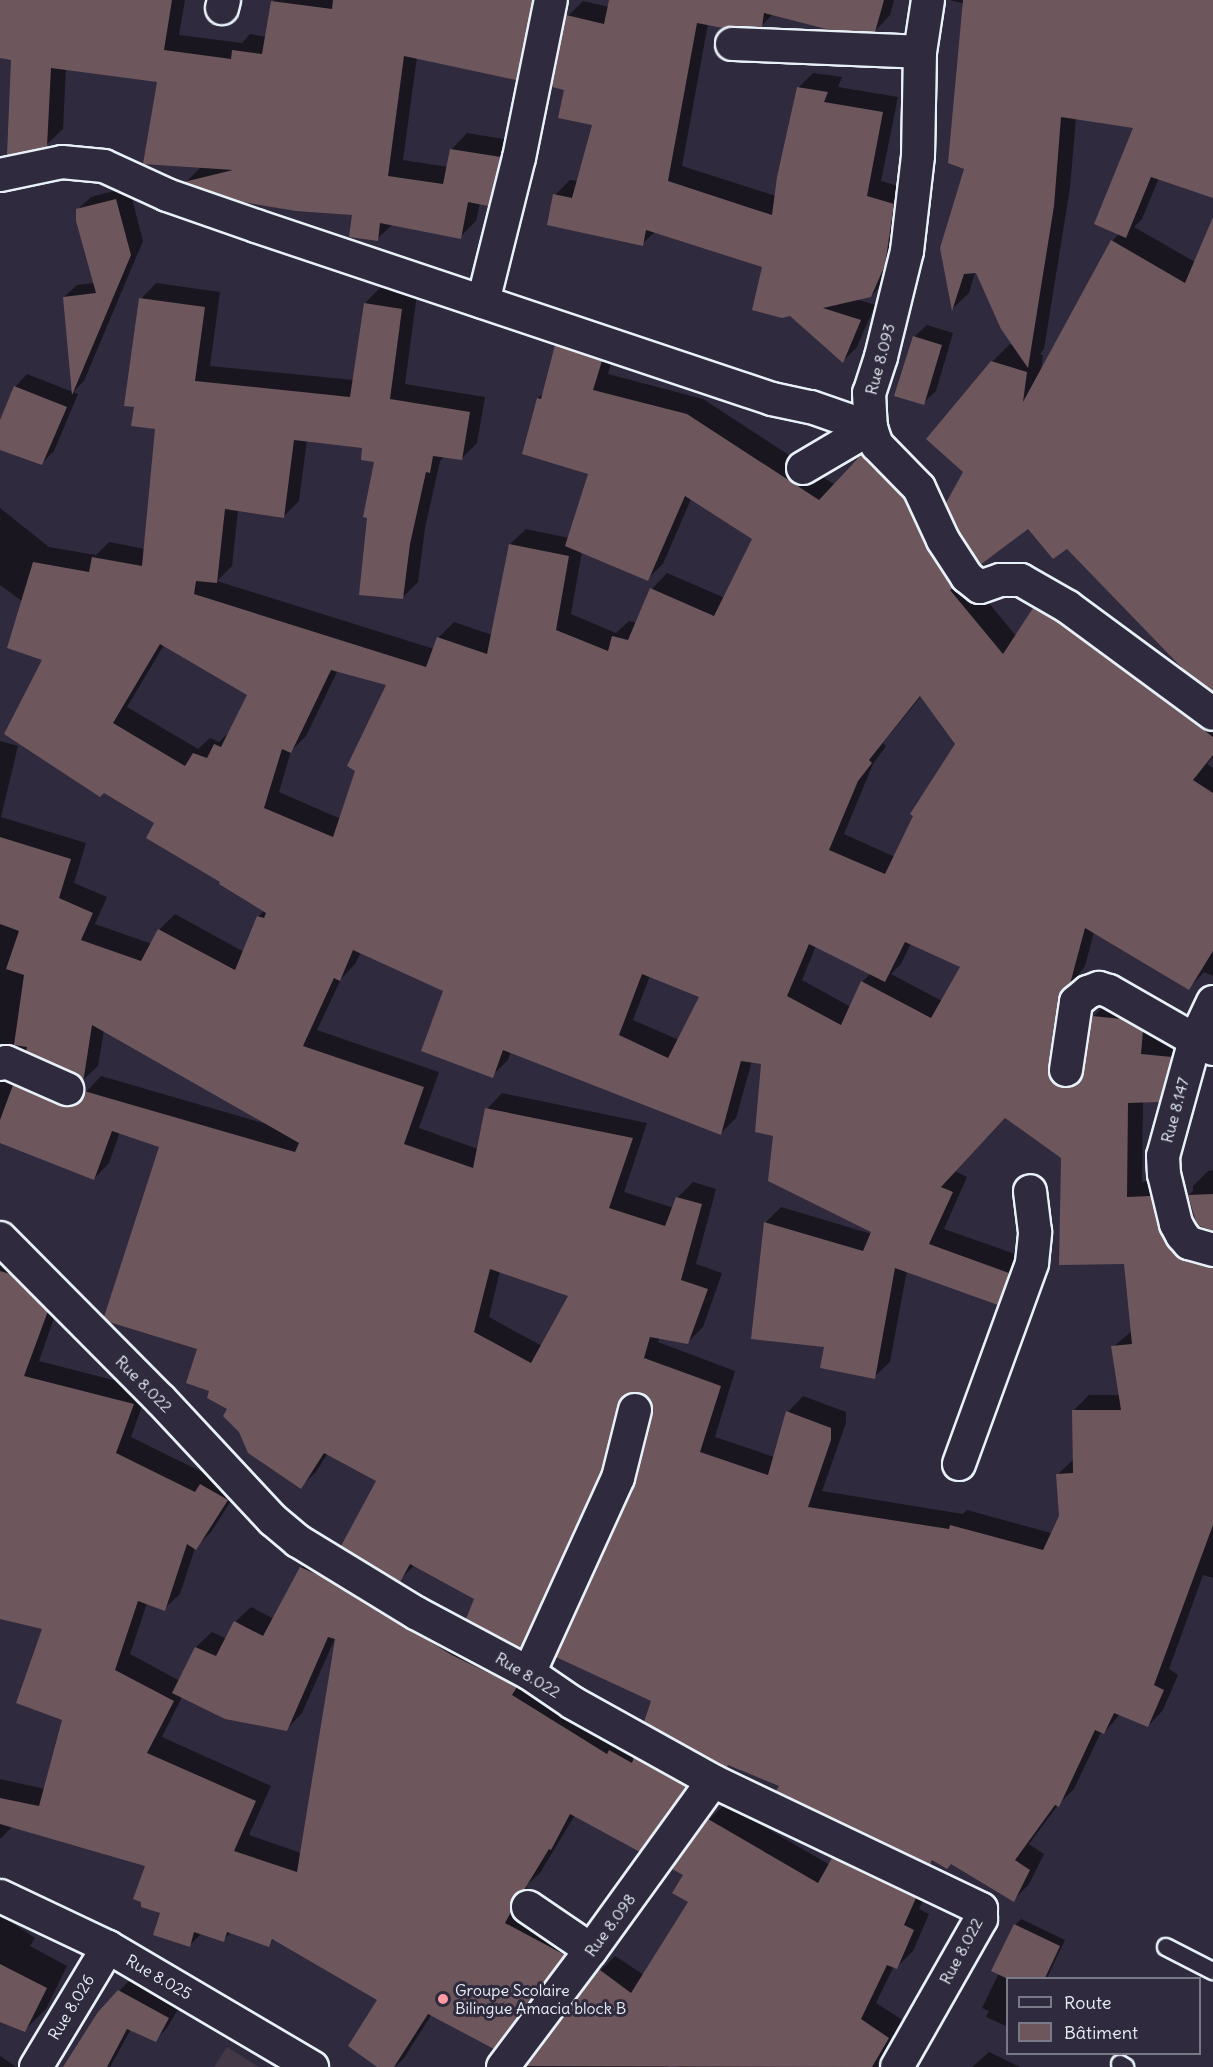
<!DOCTYPE html>
<meta charset="utf-8">
<style>
body{margin:0}
#map{position:relative;width:1213px;height:2067px;overflow:hidden;background:#2f2a3d;font-family:Delius,sans-serif}
div>[style]{position:absolute}
[style*='--x']{left:calc(var(--x)*1px);top:calc(var(--y)*1px);width:calc(var(--w)*1px);rotate:calc(var(--a)*1deg)}
.built>*{inset:0;background:#423846}
.shadow>*{inset:0;background:#0007}
.building>*{inset:0;background:#6d575c}
.roads{filter:drop-shadow(2px 0 #e8f1f8) drop-shadow(-2px 0 #e8f1f8) drop-shadow(0 2px #e8f1f8) drop-shadow(0 -2px #e8f1f8)}
.lane>*{height:16px;margin:-8px;padding:0 8px;transform-origin:8px;border-radius:8px;background:#2f2a3d}
.street>*{height:32px;margin:-16px;padding:0 16px;transform-origin:16px;border-radius:16px;background:#2f2a3d}
.dots>*{width:16px;height:16px;translate:-50% -50%;box-sizing:border-box;border:3px solid #2f2a3d;border-radius:50%}
span{translate:-50% -50%;white-space:nowrap;text-align:center;line-height:1.15;-webkit-text-stroke:6px #2f2a3d;paint-order:stroke}
.street-label{font-size:16px;color:#e8f1f8}
.poi-label{font-size:16px;color:#e8f1f8}
.left{translate:0 -50%;text-align:left}
.legend{position:absolute;left:1006px;top:1977px;width:195px;height:78px;box-sizing:border-box;background:#2f2a3d;border:2px solid #797a88;margin:0;padding:8px 10px;list-style:none;font-size:18px;color:#e8f1f8}
.legend li{display:flex;align-items:center;gap:12px;height:30px}
.legend b{width:30px;border:2px solid #797a88}
</style>
<div id="map">
<div class="built">
<i style="clip-path:polygon(227px 2047px,259px 2067px,214px 2067px)"></i>
</div>
<div class="shadow">
<i style="clip-path:polygon(0 0,185px 0,179px 35px,242px 43px,250px 34px,267px 37px,274px 0,545px 0,532px 62px,516px 78px,417px 57px,403px 160px,448px 167px,451px 150px,467px 133px,516px 141px,504px 188px,488px 204px,480px 203px,476px 221px,460px 237px,393px 224px,377px 239px,353px 214px,242px 201px,187px 181px,202px 166px,159px 81px,66px 68px,63px 129px,46px 145px,13px 59px,0 56px)"></i>
<i style="clip-path:polygon(610px 0,894px 0,890px 15px,875px 31px,773px 14px,761px 26px,708px 24px,682px 166px,776px 196px,798px 88px,813px 73px,842px 77px,838px 87px,898px 97px,881px 181px,909px 189px,886px 280px,871px 296px,856px 299px,875px 305px,857px 347px,843px 361px,764px 266px,655px 232px,642px 244px,555px 195px,570px 180px,578px 181px,594px 124px,566px 89px,568px 16px,583px 1px,609px 7px)"></i>
<i style="clip-path:polygon(evenodd,950px 0,1213px 0,1213px 197px,1159px 178px,1142px 219px,1134px 227px,1195px 262px,1213px 218px,1213px 675px,1068px 547px,1028px 527px,965px 472px,992px 362px,1010px 344px,1015px 346px,976px 269px,969px 293px,953px 308px,941px 248px,966px 168px,965px 4px,950px 0,1076px 118px,1135px 127px,1120px 233px,1112px 241px,1041px 370px,1043px 355px,1040px 354px,1044px 349px,1070px 188px,1076px 118px)"></i>
<i style="clip-path:polygon(129px 187px,143px 241px,84px 381px,73px 392px,64px 297px,77px 285px,94px 283px,78px 209px,91px 197px)"></i>
<i style="clip-path:polygon(evenodd,156px 283px,220px 292px,210px 366px,354px 380px,365px 303px,380px 288px,417px 294px,405px 384px,485px 397px,477px 443px,461px 459px,445px 456px,440px 461px,425px 528px,418px 582px,403px 597px,376px 461px,364px 447px,307px 440px,299px 501px,283px 517px,238px 510px,232px 566px,217px 581px,434px 649px,438px 638px,454px 622px,492px 635px,510px 544px,526px 529px,569px 538px,590px 473px,538px 398px,545px 392px,557px 346px,572px 331px,616px 345px,608px 374px,703px 399px,835px 485px,878px 440px,965px 574px,1016px 636px,1034px 609px,1050px 593px,1213px 709px,1213px 757px,1207px 764px,1213px 768px,1213px 976px,1204px 972px,1189px 988px,1094px 932px,1085px 966px,1073px 982px,1064px 1060px,1079px 1073px,1083px 1072px,1094px 1016px,1109px 1001px,1158px 1015px,1155px 1039px,1186px 1042px,1174px 1084px,1159px 1100px,1143px 1101px,1142px 1182px,1166px 1181px,1175px 1217px,1213px 1248px,1213px 1578px,1203px 1575px,1169px 1669px,1178px 1675px,1163px 1710px,1148px 1726px,1120px 1714px,1104px 1733px,1101px 1732px,1074px 1789px,1058px 1805px,1029px 1844px,1044px 1854px,1029px 1884px,1014px 1900px,951px 1863px,933px 1859px,930px 1863px,781px 1785px,653px 1700px,636px 1486px,654px 1415px,654px 1404px,648px 1396px,639px 1391px,632px 1391px,616px 1455px,536px 1631px,520px 1646px,476px 1598px,415px 1565px,399px 1580px,379px 1481px,328px 1453px,316px 1472px,300px 1487px,211px 1390px,199px 1348px,161px 1146px,120px 1132px,109px 1163px,94px 1179px,0 1141px,0 1056px,76px 1090px,86px 1092px,101px 1076px,266px 1124px,104px 1030px,98px 1066px,83px 1080px,75px 1071px,13px 1044px,0 1045px,0 741px,18px 746px,1px 817px,86px 843px,74px 883px,107px 897px,95px 924px,152px 944px,159px 930px,175px 914px,244px 952px,258px 917px,264px 911px,222px 881px,156px 823px,45px 659px,22px 601px,0 585px,0 508px,49px 547px,96px 555px,109px 542px,145px 549px,157px 428px,136px 406px,141px 299px,156px 283px,691px 499px,754px 539px,725px 598px,667px 573px,652px 589px,637px 623px,629px 621px,616px 633px,571px 614px,582px 551px,647px 579px,663px 564px,691px 499px,156px 283px,164px 645px,249px 694px,232px 729px,219px 742px,210px 738px,198px 749px,127px 707px,164px 645px,156px 283px,338px 670px,388px 684px,341px 819px,279px 792px,291px 751px,306px 736px,338px 670px,156px 283px,922px 695px,957px 744px,895px 857px,844px 834px,873px 764px,886px 746px,883px 743px,922px 695px,156px 283px,911px 943px,962px 967px,942px 1001px,891px 974px,901px 964px,911px 943px,156px 283px,816px 946px,871px 973px,862px 982px,851px 1007px,802px 980px,816px 946px,156px 283px,361px 952px,445px 990px,492px 1076px,508px 1060px,511px 1051px,721px 1133px,736px 1118px,752px 1061px,762px 1063px,775px 1134px,875px 1235px,781px 1207px,765px 1223px,826px 1346px,874px 1377px,890px 1362px,907px 1270px,997px 1303px,1013px 1287px,1024px 1257px,944px 1229px,967px 1177px,955px 1171px,1006px 1117px,1063px 1157px,1126px 1263px,1132px 1331px,1113px 1347px,1120px 1395px,1089px 1395px,1074px 1410px,1074px 1459px,1057px 1475px,1061px 1516px,1051px 1533px,967px 1510px,963px 1514px,822px 1491px,846px 1423px,846px 1412px,803px 1396px,788px 1412px,774px 1457px,715px 1437px,735px 1371px,658px 1342px,660px 1337px,688px 1342px,703px 1327px,722px 1273px,696px 1264px,716px 1189px,693px 1182px,677px 1198px,674px 1208px,624px 1192px,647px 1123px,502px 1093px,487px 1109px,478px 1149px,419px 1128px,439px 1072px,317px 1030px,341px 979px,355px 964px,361px 952px,156px 283px,650px 976px,701px 996px,679px 1040px,633px 1020px,650px 976px,156px 283px,500px 1271px,570px 1295px,542px 1346px,489px 1317px,500px 1271px)"></i>
<i style="clip-path:polygon(927px 325px,953px 333px,936px 391px,923px 403px,914px 337px)"></i>
<i style="clip-path:polygon(27px 374px,78px 394px,54px 451px,41px 464px,0 448px,0 424px,15px 387px)"></i>
<i style="clip-path:polygon(1213px 1170px,1213px 1230px,1189px 1195px,1193px 1191px,1193px 1186px,1208px 1171px)"></i>
<i style="clip-path:polygon(evenodd,0 1251px,62px 1295px,39px 1361px,148px 1389px,131px 1437px,210px 1476px,217px 1469px,242px 1484px,211px 1532px,195px 1548px,180px 1594px,164px 1609px,147px 1603px,130px 1654px,180px 1681px,196px 1647px,212px 1632px,227px 1639px,235px 1622px,251px 1607px,274px 1619px,301px 1568px,317px 1552px,701px 1771px,655px 1834px,639px 1850px,575px 1815px,540px 1873px,527px 1885px,526px 1895px,579px 1939px,509px 2031px,494px 2047px,432px 2014px,404px 2058px,395px 2067px,380px 2067px,379px 2000px,274px 1939px,268px 1945px,231px 1932px,224px 1940px,202px 1933px,189px 1946px,162px 1912px,147px 1865px,13px 1826px,0 1839px,0 1779px,45px 1789px,64px 1719px,44px 1628px,0 1617px,0 1251px,336px 1636px,301px 1853px,249px 1835px,271px 1786px,162px 1737px,182px 1697px,287px 1729px,302px 1713px,336px 1636px)"></i>
<i style="clip-path:polygon(725px 1804px,830px 1865px,850px 1843px,931px 1882px,919px 1909px,929px 1914px,913px 1951px,897px 1967px,894px 1966px,876px 2003px,904px 2021px,883px 2057px,893px 2063px,891px 2067px,678px 2067px,671px 2062px,668px 2067px,526px 2067px,599px 1972px,615px 1956px,644px 1975px,690px 1901px,685px 1874px,709px 1820px)"></i>
<i style="clip-path:polygon(0 1915px,35px 1938px,30px 1946px,67px 1966px,46px 2009px,24px 2031px,0 2020px)"></i>
<i style="clip-path:polygon(1021px 1919px,1065px 1940px,1047px 1978px,1008px 1978px,1008px 2027px,986px 2017px,989px 2011px,982px 2008px,999px 1973px,1015px 1925px)"></i>
<i style="clip-path:polygon(131px 1979px,180px 2006px,167px 2028px,155px 2040px,131px 2029px,110px 2067px,86px 2067px,119px 1991px)"></i>
<i style="clip-path:polygon(989px 2052px,1020px 2067px,972px 2067px)"></i>
<i style="clip-path:polygon(0 2056px,15px 2066px,15px 2067px,0 2067px)"></i>
</div>
<div class="building">
<i style="clip-path:polygon(0 0,172px 0,164px 50px,231px 59px,232px 50px,262px 54px,271px 1px,332px 9px,333px 0,533px 0,516px 80px,404px 56px,388px 176px,443px 184px,450px 149px,501px 157px,488px 206px,468px 202px,461px 239px,380px 223px,378px 241px,349px 237px,352px 215px,296px 211px,242px 202px,184px 182px,233px 170px,143px 164px,157px 82px,51px 68px,47px 147px,7px 155px,11px 60px,0 58px)"></i>
<i style="clip-path:polygon(609px 0,884px 0,875px 32px,830px 30px,764px 13px,762px 27px,733px 26px,723px 28px,697px 23px,668px 181px,772px 215px,777px 177px,797px 87px,828px 92px,824px 102px,883px 112px,867px 196px,894px 204px,885px 265px,871px 297px,823px 308px,861px 320px,843px 363px,790px 316px,782px 318px,752px 310px,762px 267px,646px 230px,643px 246px,547px 225px,553px 194px,572px 198px,592px 125px,558px 118px,564px 90px,552px 87px,566px 15px,604px 24px)"></i>
<i style="clip-path:polygon(963px 0,1213px 0,1213px 198px,1151px 177px,1126px 238px,1094px 224px,1133px 128px,1061px 117px,1054px 206px,1028px 368px,1001px 329px,976px 273px,964px 274px,952px 311px,940px 248px,964px 169px,948px 163px)"></i>
<i style="clip-path:polygon(116px 199px,131px 255px,72px 395px,63px 297px,96px 293px,76px 221px,76px 209px)"></i>
<i style="clip-path:polygon(1213px 217px,1213px 692px,1185px 671px,1067px 549px,1053px 559px,1028px 529px,980px 565px,959px 531px,946px 503px,963px 472px,926px 439px,991px 361px,1027px 372px,1023px 402px,1111px 240px,1185px 283px)"></i>
<i style="clip-path:polygon(evenodd,139px 298px,205px 307px,195px 381px,350px 397px,364px 303px,402px 309px,390px 399px,470px 412px,462px 460px,433px 456px,430px 473px,426px 472px,410px 544px,403px 599px,359px 595px,367px 518px,363px 517px,374px 462px,361px 460px,362px 448px,294px 440px,284px 518px,225px 509px,217px 583px,196px 581px,194px 594px,426px 667px,437px 637px,487px 654px,509px 544px,569px 556px,556px 630px,608px 651px,612px 636px,628px 640px,650px 588px,714px 616px,752px 539px,685px 496px,648px 581px,565px 546px,588px 474px,522px 454px,537px 398px,541px 399px,555px 345px,602px 361px,593px 390px,687px 414px,819px 500px,862px 454px,904px 498px,927px 548px,953px 588px,950px 590px,1003px 654px,1033px 608px,1058px 622px,1213px 737px,1213px 755px,1193px 780px,1213px 793px,1213px 951px,1189px 990px,1085px 928px,1070px 984px,1058px 999px,1048px 1067px,1050px 1077px,1055px 1084px,1064px 1088px,1073px 1086px,1080px 1082px,1084px 1073px,1092px 1016px,1122px 1019px,1143px 1031px,1141px 1054px,1172px 1057px,1159px 1102px,1128px 1103px,1127px 1197px,1151px 1196px,1159px 1228px,1168px 1247px,1183px 1260px,1213px 1267px,1213px 1525px,1154px 1685px,1164px 1690px,1148px 1727px,1114px 1713px,1104px 1734px,1095px 1730px,1059px 1807px,1055px 1805px,1015px 1860px,1030px 1870px,1014px 1902px,951px 1864px,947px 1869px,932px 1860px,930px 1865px,776px 1791px,779px 1786px,728px 1765px,727px 1768px,721px 1765px,644px 1722px,651px 1701px,556px 1657px,634px 1485px,652px 1414px,652px 1405px,647px 1397px,639px 1392px,630px 1393px,622px 1398px,618px 1405px,601px 1472px,521px 1648px,466px 1619px,474px 1599px,410px 1564px,400px 1582px,341px 1546px,376px 1481px,324px 1453px,301px 1489px,248px 1453px,239px 1432px,223px 1416px,227px 1409px,207px 1398px,209px 1391px,186px 1383px,197px 1349px,109px 1322px,104px 1317px,159px 1147px,112px 1131px,94px 1180px,0 1143px,0 1120px,13px 1085px,60px 1106px,69px 1107px,77px 1104px,84px 1091px,295px 1152px,299px 1143px,92px 1025px,83px 1083px,74px 1073px,26px 1051px,27px 1047px,14px 1045px,24px 975px,6px 969px,19px 931px,0 924px,0 837px,71px 859px,59px 898px,93px 913px,81px 940px,141px 961px,158px 929px,235px 970px,257px 916px,264px 918px,266px 913px,219px 884px,220px 882px,146px 838px,154px 823px,104px 793px,100px 797px,4px 734px,42px 660px,7px 648px,33px 562px,89px 572px,92px 557px,142px 566px,155px 429px,131px 426px,134px 407px,124px 406px,139px 298px,160px 644px,247px 695px,221px 747px,214px 744px,207px 758px,193px 753px,185px 766px,113px 723px,160px 644px,139px 298px,331px 670px,386px 685px,347px 766px,355px 771px,333px 837px,264px 808px,282px 749px,291px 753px,331px 670px,139px 298px,920px 696px,955px 744px,910px 814px,913px 816px,885px 874px,829px 850px,858px 781px,872px 763px,869px 760px,920px 696px,139px 298px,905px 942px,960px 967px,931px 1018px,861px 981px,841px 1025px,787px 996px,809px 944px,885px 982px,905px 942px,139px 298px,353px 950px,443px 991px,421px 1051px,493px 1078px,503px 1050px,721px 1135px,741px 1061px,761px 1064px,755px 1132px,773px 1136px,768px 1181px,871px 1232px,863px 1251px,764px 1222px,751px 1339px,824px 1347px,820px 1368px,875px 1379px,895px 1268px,998px 1305px,1009px 1273px,929px 1244px,953px 1192px,941px 1187px,1005px 1118px,1061px 1158px,1059px 1265px,1124px 1264px,1132px 1344px,1111px 1346px,1121px 1410px,1072px 1410px,1073px 1473px,1056px 1474px,1059px 1516px,1043px 1550px,950px 1525px,949px 1529px,808px 1507px,831px 1440px,831px 1428px,786px 1411px,768px 1475px,700px 1452px,721px 1386px,644px 1358px,650px 1337px,688px 1344px,708px 1289px,681px 1280px,702px 1204px,676px 1197px,665px 1226px,609px 1208px,633px 1138px,485px 1108px,473px 1168px,404px 1144px,424px 1087px,303px 1046px,334px 978px,340px 981px,353px 950px,139px 298px,642px 974px,699px 997px,668px 1058px,619px 1035px,642px 974px,139px 298px,490px 1269px,568px 1296px,531px 1363px,474px 1332px,490px 1269px)"></i>
<i style="clip-path:polygon(913px 336px,942px 345px,924px 405px,894px 396px)"></i>
<i style="clip-path:polygon(14px 386px,67px 407px,42px 465px,0 450px,0 420px)"></i>
<i style="clip-path:polygon(1213px 1194px,1213px 1231px,1197px 1225px,1188px 1195px)"></i>
<i style="clip-path:polygon(0 1271px,10px 1274px,48px 1311px,24px 1376px,134px 1404px,116px 1453px,195px 1492px,200px 1484px,228px 1500px,196px 1550px,187px 1544px,165px 1611px,138px 1601px,115px 1670px,174px 1701px,147px 1753px,256px 1801px,234px 1851px,297px 1872px,335px 1639px,328px 1637px,287px 1731px,225px 1719px,172px 1693px,195px 1647px,216px 1656px,234px 1621px,263px 1636px,300px 1567px,323px 1577px,452px 1655px,517px 1687px,512px 1695px,607px 1754px,609px 1750px,632px 1763px,634px 1757px,687px 1787px,640px 1852px,570px 1814px,551px 1850px,549px 1849px,524px 1890px,513px 1897px,511px 1912px,505px 1923px,565px 1955px,494px 2049px,428px 2014px,394px 2067px,377px 2067px,348px 2046px,377px 2000px,272px 1939px,269px 1947px,227px 1932px,224px 1942px,194px 1932px,190px 1947px,153px 1935px,160px 1913px,141px 1907px,141px 1902px,133px 1899px,145px 1866px,0 1824px,0 1798px,39px 1806px,62px 1720px,16px 1703px,42px 1629px,0 1619px)"></i>
<i style="clip-path:polygon(708px 1819px,818px 1883px,832px 1858px,916px 1898px,904px 1925px,914px 1930px,897px 1969px,887px 1965px,861px 2019px,889px 2038px,872px 2067px,526px 2066px,597px 1971px,600px 1970px,631px 1993px,688px 1902px,672px 1893px,683px 1875px,672px 1869px)"></i>
<i style="clip-path:polygon(1014px 1924px,1060px 1946px,1045px 1978px,1008px 1979px,991px 1971px)"></i>
<i style="clip-path:polygon(0 1964px,47px 1988px,25px 2032px,0 2022px)"></i>
<i style="clip-path:polygon(118px 1990px,169px 2018px,156px 2042px,127px 2029px,107px 2067px,63px 2067px,98px 2012px)"></i>
</div>
<div class="roads">
<div class="lane">
<i style="--x:1166;--y:1947;--w:53;--a:27.1"></i>
<i style="--x:1120;--y:2064;--w:6;--a:31"></i>
</div>
<div class="street">
<i style="--x:928;--y:0;--w:53;--a:98.7"></i>
<i style="--x:920;--y:52;--w:104;--a:91.1"></i>
<i style="--x:918;--y:156;--w:96;--a:96.6"></i>
<i style="--x:907;--y:251;--w:109;--a:103.8"></i>
<i style="--x:881;--y:357;--w:38;--a:108"></i>
<i style="--x:869;--y:393;--w:35;--a:87"></i>
<i style="--x:871;--y:428;--w:18;--a:71"></i>
<i style="--x:877;--y:445;--w:60;--a:45.7"></i>
<i style="--x:919;--y:488;--w:57;--a:65.2"></i>
<i style="--x:943;--y:540;--w:44;--a:57"></i>
<i style="--x:967;--y:577;--w:16;--a:38"></i>
<i style="--x:980;--y:587;--w:21;--a:-19"></i>
<i style="--x:1000;--y:580;--w:21;--a:0"></i>
<i style="--x:1021;--y:580;--w:54;--a:29.9"></i>
<i style="--x:1068;--y:607;--w:180;--a:36.4"></i>
<i style="--x:222;--y:8;--w:8;--a:-76"></i>
<i style="--x:732;--y:44;--w:188;--a:2.4"></i>
<i style="--x:0;--y:175;--w:63;--a:-11.8"></i>
<i style="--x:62;--y:162;--w:42;--a:5.4"></i>
<i style="--x:104;--y:166;--w:69;--a:24.7"></i>
<i style="--x:167;--y:195;--w:94;--a:19.2"></i>
<i style="--x:256;--y:226;--w:544;--a:18.53"></i>
<i style="--x:772;--y:399;--w:40;--a:12"></i>
<i style="--x:811;--y:407;--w:64;--a:19.3"></i>
<i style="--x:483;--y:302;--w:148;--a:-76"></i>
<i style="--x:519;--y:158;--w:161;--a:-78.6"></i>
<i style="--x:803;--y:468;--w:79;--a:-30.5"></i>
<i style="--x:1213;--y:1049;--w:20;--a:-153"></i>
<i style="--x:1195;--y:1040;--w:120;--a:105.4"></i>
<i style="--x:1163;--y:1156;--w:18;--a:87"></i>
<i style="--x:1164;--y:1174;--w:51;--a:76.5"></i>
<i style="--x:1176;--y:1224;--w:13;--a:61"></i>
<i style="--x:1182;--y:1235;--w:11;--a:49"></i>
<i style="--x:1189;--y:1243;--w:25;--a:16"></i>
<i style="--x:0;--y:1064;--w:6;--a:-18"></i>
<i style="--x:6;--y:1062;--w:67;--a:23.9"></i>
<i style="--x:1066;--y:1070;--w:69;--a:-81.6"></i>
<i style="--x:1076;--y:1002;--w:16;--a:-40"></i>
<i style="--x:1088;--y:992;--w:12;--a:-20"></i>
<i style="--x:1099;--y:988;--w:10;--a:17"></i>
<i style="--x:1109;--y:991;--w:99;--a:29.7"></i>
<i style="--x:1195;--y:1040;--w:42;--a:-64.7"></i>
<i style="--x:0;--y:1238;--w:227;--a:45.2"></i>
<i style="--x:160;--y:1399;--w:166;--a:47"></i>
<i style="--x:273;--y:1520;--w:33;--a:40"></i>
<i style="--x:298;--y:1541;--w:138;--a:31.4"></i>
<i style="--x:416;--y:1613;--w:128;--a:28"></i>
<i style="--x:529;--y:1673;--w:53;--a:34.3"></i>
<i style="--x:573;--y:1703;--w:160;--a:29.1"></i>
<i style="--x:713;--y:1781;--w:297;--a:25.5"></i>
<i style="--x:981;--y:1909;--w:10;--a:90"></i>
<i style="--x:981;--y:1919;--w:170;--a:119.6"></i>
<i style="--x:959;--y:1464;--w:214;--a:-70"></i>
<i style="--x:1032;--y:1263;--w:31;--a:-84"></i>
<i style="--x:1035;--y:1232;--w:41;--a:-97"></i>
<i style="--x:529;--y:1673;--w:214;--a:-65.5"></i>
<i style="--x:618;--y:1478;--w:70;--a:-76"></i>
<i style="--x:0;--y:1896;--w:119;--a:25.3"></i>
<i style="--x:108;--y:1947;--w:237;--a:30.5"></i>
<i style="--x:528;--y:1907;--w:76;--a:34.3"></i>
<i style="--x:36;--y:2067;--w:140;--a:-59"></i>
<i style="--x:503;--y:2067;--w:146;--a:-53.1"></i>
<i style="--x:591;--y:1950;--w:208;--a:-54.2"></i>
</div>
</div>
<div class="dots">
<i style="left:443px;top:1999px;background:#ff9aa2"></i>
</div>
<div class="street-label">
<span style="left:880px;top:359px;rotate:-75deg">Rue 8.093</span>
<span style="left:1175px;top:1110px;rotate:-75deg">Rue 8.147</span>
<span style="left:144px;top:1384px;rotate:45deg">Rue 8.022</span>
<span style="left:528px;top:1675px;rotate:31deg">Rue 8.022</span>
<span style="left:610px;top:1925px;rotate:-54deg">Rue 8.098</span>
<span style="left:961px;top:1951px;rotate:-62deg">Rue 8.022</span>
<span style="left:159px;top:1977px;rotate:30deg">Rue 8.025</span>
<span style="left:71px;top:2007px;rotate:-59deg">Rue 8.026</span>
</div>
<div class="poi-label">
<span class="left" style="left:455px;top:1999px">Groupe Scolaire<br>Bilingue Amacia block B</span>
</div>
<ul class="legend">
<li><b style="height:8px;background:#2f2a3d"></b>Route</li>
<li><b style="height:16px;background:#6d575c"></b>Bâtiment</li>
</ul>
</div>
